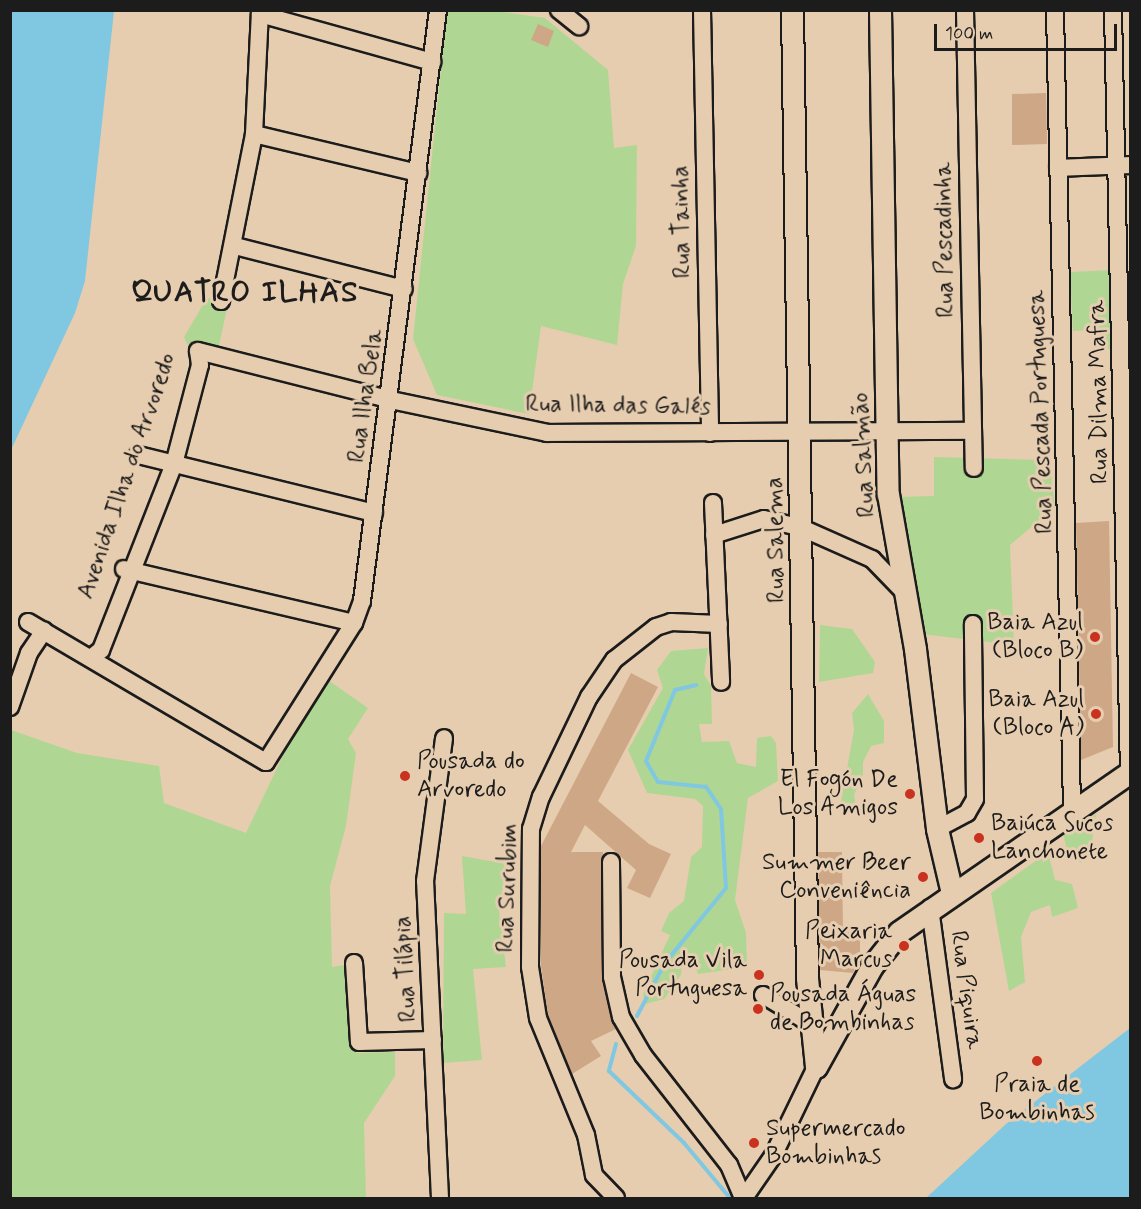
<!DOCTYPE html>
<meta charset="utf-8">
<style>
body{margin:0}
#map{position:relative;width:1141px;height:1209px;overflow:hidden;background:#e7cdaf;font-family:Mynerve,sans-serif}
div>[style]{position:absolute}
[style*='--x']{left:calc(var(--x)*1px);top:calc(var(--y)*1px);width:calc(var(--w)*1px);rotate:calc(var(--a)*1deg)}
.green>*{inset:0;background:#afd793}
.water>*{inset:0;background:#80c7e1}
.stream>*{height:4px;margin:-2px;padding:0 2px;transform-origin:2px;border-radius:2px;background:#80c7e1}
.building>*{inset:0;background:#cea786}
.roads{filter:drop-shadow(2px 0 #1c1c1c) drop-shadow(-2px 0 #1c1c1c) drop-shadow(0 2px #1c1c1c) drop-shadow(0 -2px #1c1c1c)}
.minor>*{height:16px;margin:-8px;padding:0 8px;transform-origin:8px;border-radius:8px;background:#e7cdaf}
.major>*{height:21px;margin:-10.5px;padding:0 10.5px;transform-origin:10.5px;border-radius:10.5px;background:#e7cdaf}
.dots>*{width:16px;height:16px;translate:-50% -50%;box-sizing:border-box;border:3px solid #e7cdaf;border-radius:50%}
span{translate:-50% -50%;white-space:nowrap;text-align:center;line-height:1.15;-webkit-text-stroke:6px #e7cdaf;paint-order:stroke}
.street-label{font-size:24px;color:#1c1c1c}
.poi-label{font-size:24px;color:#1c1c1c}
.right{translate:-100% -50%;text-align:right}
.left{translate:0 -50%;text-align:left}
.district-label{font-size:30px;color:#1c1c1c;font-weight:700;letter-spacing:1.5px}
.frame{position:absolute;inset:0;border:12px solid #1c1c1c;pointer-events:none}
.scale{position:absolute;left:934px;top:24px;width:183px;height:27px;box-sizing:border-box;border:3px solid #1c1c1c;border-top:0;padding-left:8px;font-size:18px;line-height:21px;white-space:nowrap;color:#1c1c1c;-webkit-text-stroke:4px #e7cdaf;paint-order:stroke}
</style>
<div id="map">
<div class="green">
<i style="clip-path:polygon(447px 11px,496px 11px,545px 18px,608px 70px,614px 148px,637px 145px,636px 246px,623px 284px,617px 345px,541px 326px,529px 414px,437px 395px,413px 339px)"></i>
<i style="clip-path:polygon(1113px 270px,1114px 349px,1100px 349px,1092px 330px,1073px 331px,1070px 272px)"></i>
<i style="clip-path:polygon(207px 298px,229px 299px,218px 350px,187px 344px,184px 337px)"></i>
<i style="clip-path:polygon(934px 457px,1049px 460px,1055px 507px,1010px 545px,1014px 645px,921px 634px,898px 497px,934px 496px)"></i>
<i style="clip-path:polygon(820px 625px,852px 629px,875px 662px,873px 673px,819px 682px)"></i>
<i style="clip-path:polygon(708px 648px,704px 674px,711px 686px,712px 724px,699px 724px,702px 742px,729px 741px,737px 763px,756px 767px,757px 738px,771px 736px,776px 743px,778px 781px,748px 798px,735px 900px,746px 933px,747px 967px,698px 974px,691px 957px,683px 955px,681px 975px,664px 999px,645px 1004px,643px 994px,670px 935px,661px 931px,669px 913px,684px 901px,691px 857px,702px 847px,703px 806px,695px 799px,647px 793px,628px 750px,663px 688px,657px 670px,671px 651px)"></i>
<i style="clip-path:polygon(328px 680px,368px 708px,348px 739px,356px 753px,346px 826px,330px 886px,332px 967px,351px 964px,356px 1053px,395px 1052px,395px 1076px,364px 1123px,366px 1198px,11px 1198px,11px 730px,77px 753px,159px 766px,164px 803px,246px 833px,298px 724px)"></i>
<i style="clip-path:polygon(868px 694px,884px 721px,884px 743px,871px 746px,863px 762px,863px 774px,854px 795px,857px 815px,840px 807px,854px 730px,852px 713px)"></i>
<i style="clip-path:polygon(1096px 814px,1090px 855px,1081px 863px,1067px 851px,1063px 832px)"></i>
<i style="clip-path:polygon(1048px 852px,1055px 880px,1072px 884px,1078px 908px,1052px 917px,1050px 905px,1031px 912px,1021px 937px,1025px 982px,1009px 991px,991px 893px)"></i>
<i style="clip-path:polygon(462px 856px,507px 864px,499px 910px,506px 967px,473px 969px,482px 1060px,443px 1063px,444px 913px,466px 914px)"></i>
</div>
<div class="water">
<i style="clip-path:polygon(11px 10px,114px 11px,85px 281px,75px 313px,11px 450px)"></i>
<i style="clip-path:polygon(1130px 1028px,1130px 1198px,926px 1198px,1006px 1124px)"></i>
</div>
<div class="stream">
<i style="--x:637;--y:1016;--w:60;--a:-62.2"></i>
<i style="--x:665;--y:963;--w:97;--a:-50.9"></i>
<i style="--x:726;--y:888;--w:79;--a:-93.6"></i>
<i style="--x:721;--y:809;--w:27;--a:-124"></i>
<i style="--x:706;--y:787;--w:48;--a:-174.1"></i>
<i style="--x:658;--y:782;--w:24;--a:-120"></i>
<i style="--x:646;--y:761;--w:77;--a:-67.8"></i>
<i style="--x:675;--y:690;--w:22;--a:-13"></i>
<i style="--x:616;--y:1044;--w:28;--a:105"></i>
<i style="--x:609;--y:1071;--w:104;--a:43.8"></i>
<i style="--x:684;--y:1143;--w:72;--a:50.1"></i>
</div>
<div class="building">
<i style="clip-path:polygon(538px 24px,554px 31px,548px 47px,531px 40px)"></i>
<i style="clip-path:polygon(1046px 93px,1047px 144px,1012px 145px,1012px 94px)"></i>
<i style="clip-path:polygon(1109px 521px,1113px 747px,1081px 760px,1076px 523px)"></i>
<i style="clip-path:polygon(631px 673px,658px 687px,598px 801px,649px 844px,671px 854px,650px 898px,627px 888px,636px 870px,585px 825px,571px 852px,603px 852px,602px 977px,616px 1029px,591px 1041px,601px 1056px,572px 1074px,548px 1015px,541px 966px,541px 846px)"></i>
<i style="clip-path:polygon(818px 852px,842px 852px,843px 932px,860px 932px,860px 957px,853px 973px,820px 970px)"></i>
</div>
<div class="roads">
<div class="minor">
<i style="--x:559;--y:10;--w:26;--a:39"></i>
<i style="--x:702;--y:10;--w:423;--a:88.9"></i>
<i style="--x:965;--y:10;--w:458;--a:88.9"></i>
<i style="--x:1055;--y:10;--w:801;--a:88.78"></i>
<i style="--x:1113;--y:10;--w:762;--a:88.8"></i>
<i style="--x:260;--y:14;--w:179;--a:15.6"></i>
<i style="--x:254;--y:134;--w:169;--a:13.4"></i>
<i style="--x:1058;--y:168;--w:72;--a:-2.4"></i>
<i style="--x:235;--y:246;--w:174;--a:14.3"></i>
<i style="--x:221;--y:301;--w:170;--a:-78.8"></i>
<i style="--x:254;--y:134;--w:124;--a:-87.2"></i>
<i style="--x:198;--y:351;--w:199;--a:14.2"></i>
<i style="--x:391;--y:400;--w:159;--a:11.9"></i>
<i style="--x:547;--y:433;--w:426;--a:-0.3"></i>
<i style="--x:138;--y:455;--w:243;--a:13.8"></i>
<i style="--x:713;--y:503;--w:179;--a:87.4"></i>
<i style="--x:714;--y:535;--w:52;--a:-17.7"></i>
<i style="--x:764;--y:519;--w:39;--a:13"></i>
<i style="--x:802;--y:528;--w:77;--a:23.9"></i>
<i style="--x:872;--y:559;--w:47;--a:45.9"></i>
<i style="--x:124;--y:569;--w:236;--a:13.2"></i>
<i style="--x:28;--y:622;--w:276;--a:30.5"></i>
<i style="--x:266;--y:762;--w:165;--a:-57.7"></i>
<i style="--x:354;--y:623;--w:23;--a:-70"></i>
<i style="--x:362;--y:601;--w:596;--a:-82.67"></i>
<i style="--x:91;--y:658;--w:13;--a:-39"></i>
<i style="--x:101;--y:650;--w:200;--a:-68.6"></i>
<i style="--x:174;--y:464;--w:102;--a:-75.3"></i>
<i style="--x:200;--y:365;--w:14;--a:-98"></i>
<i style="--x:10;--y:707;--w:57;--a:-70.6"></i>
<i style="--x:29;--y:653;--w:27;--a:-56"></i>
<i style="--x:937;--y:829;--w:34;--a:-28"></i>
<i style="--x:967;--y:813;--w:16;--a:-60"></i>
<i style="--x:975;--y:799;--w:175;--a:-90.7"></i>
<i style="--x:611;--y:862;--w:115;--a:89.5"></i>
<i style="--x:612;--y:977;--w:41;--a:77.3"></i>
<i style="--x:621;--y:1017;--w:44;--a:59.9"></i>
<i style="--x:643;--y:1055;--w:140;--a:52"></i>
<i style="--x:729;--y:1165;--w:36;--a:67"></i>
<i style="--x:930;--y:908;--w:173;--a:82.3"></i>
<i style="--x:354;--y:963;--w:79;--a:86.4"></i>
<i style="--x:359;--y:1042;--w:74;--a:-1.5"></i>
<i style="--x:763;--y:995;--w:52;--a:31"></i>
<i style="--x:440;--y:1198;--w:317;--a:-92.7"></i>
<i style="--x:425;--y:881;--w:144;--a:-82.4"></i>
<i style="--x:616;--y:1198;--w:32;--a:-134"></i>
<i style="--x:594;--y:1175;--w:41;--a:-101.3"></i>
<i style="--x:586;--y:1135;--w:126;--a:-112.3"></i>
<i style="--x:538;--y:1018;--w:52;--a:-98.9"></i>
<i style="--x:530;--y:967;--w:138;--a:-89.6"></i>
<i style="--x:531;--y:829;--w:34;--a:-73"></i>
<i style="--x:541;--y:797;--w:111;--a:-64.4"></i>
<i style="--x:589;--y:697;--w:45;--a:-56"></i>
<i style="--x:614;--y:660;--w:53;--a:-38.2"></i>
<i style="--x:656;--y:627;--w:16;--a:-18"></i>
<i style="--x:671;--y:622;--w:48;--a:2.4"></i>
<i style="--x:744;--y:1198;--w:51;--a:-55.4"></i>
<i style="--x:773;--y:1156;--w:99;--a:-64.2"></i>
</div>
<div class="major">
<i style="--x:792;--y:10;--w:968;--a:89.11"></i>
<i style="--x:807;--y:978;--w:89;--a:84.2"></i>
<i style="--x:880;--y:10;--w:484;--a:89.1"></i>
<i style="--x:888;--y:494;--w:157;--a:80.1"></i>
<i style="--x:915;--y:649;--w:181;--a:83"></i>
<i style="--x:937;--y:829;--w:66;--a:76.8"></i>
<i style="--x:816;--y:1067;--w:115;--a:-61"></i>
<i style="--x:872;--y:966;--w:43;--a:-51.5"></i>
<i style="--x:899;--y:932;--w:281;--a:-34.7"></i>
</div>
</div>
<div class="dots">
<i style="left:1095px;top:637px;background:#c8321e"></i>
<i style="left:1096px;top:714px;background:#c8321e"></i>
<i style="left:405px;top:776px;background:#c8321e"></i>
<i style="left:910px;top:794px;background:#c8321e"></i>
<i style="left:979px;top:838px;background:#c8321e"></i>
<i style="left:923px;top:877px;background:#c8321e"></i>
<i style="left:904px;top:946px;background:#c8321e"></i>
<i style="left:759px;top:975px;background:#c8321e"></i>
<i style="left:758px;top:1009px;background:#c8321e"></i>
<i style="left:1037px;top:1061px;background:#c8321e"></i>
<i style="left:754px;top:1143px;background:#c8321e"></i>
</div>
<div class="street-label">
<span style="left:682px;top:222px;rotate:-91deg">Rua Tainha</span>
<span style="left:945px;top:240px;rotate:-91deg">Rua Pescadinha</span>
<span style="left:1099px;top:392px;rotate:-91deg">Rua Dilma Mafra</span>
<span style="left:366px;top:396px;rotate:-82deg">Rua Ilha Bela</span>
<span style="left:618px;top:406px;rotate:1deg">Rua Ilha das Galés</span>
<span style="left:1041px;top:412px;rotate:-92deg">Rua Pescada Portuguesa</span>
<span style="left:864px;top:455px;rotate:-93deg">Rua Salmão</span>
<span style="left:127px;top:476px;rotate:-71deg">Avenida Ilha do Arvoredo</span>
<span style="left:776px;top:540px;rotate:-91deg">Rua Salema</span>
<span style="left:508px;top:888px;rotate:-88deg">Rua Surubim</span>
<span style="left:406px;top:969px;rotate:-93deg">Rua Tilápia</span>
<span style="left:966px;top:990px;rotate:82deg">Rua Piquira</span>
</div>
<div class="poi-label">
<span class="right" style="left:1083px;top:637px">Baia Azul<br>(Bloco B)</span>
<span class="right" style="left:1084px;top:714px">Baia Azul<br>(Bloco A)</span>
<span class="left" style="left:417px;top:776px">Pousada do<br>Arvoredo</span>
<span class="right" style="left:898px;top:794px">El Fogón De<br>Los Amigos</span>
<span class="left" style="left:991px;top:838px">Baiúca Sucos<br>Lanchonete</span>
<span class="right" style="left:911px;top:877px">Summer Beer<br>Conveniência</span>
<span class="right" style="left:892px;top:946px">Peixaria<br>Marcus</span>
<span class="right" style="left:747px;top:975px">Pousada Vila<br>Portuguesa</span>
<span class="left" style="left:770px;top:1009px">Pousada Águas<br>de Bombinhas</span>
<span style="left:1037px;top:1099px">Praia de<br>Bombinhas</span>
<span class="left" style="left:766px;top:1143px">Supermercado<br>Bombinhas</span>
</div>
<div class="district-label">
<span style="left:245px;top:293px">QUATRO ILHAS</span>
</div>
<div class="frame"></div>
<div class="scale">100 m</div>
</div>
